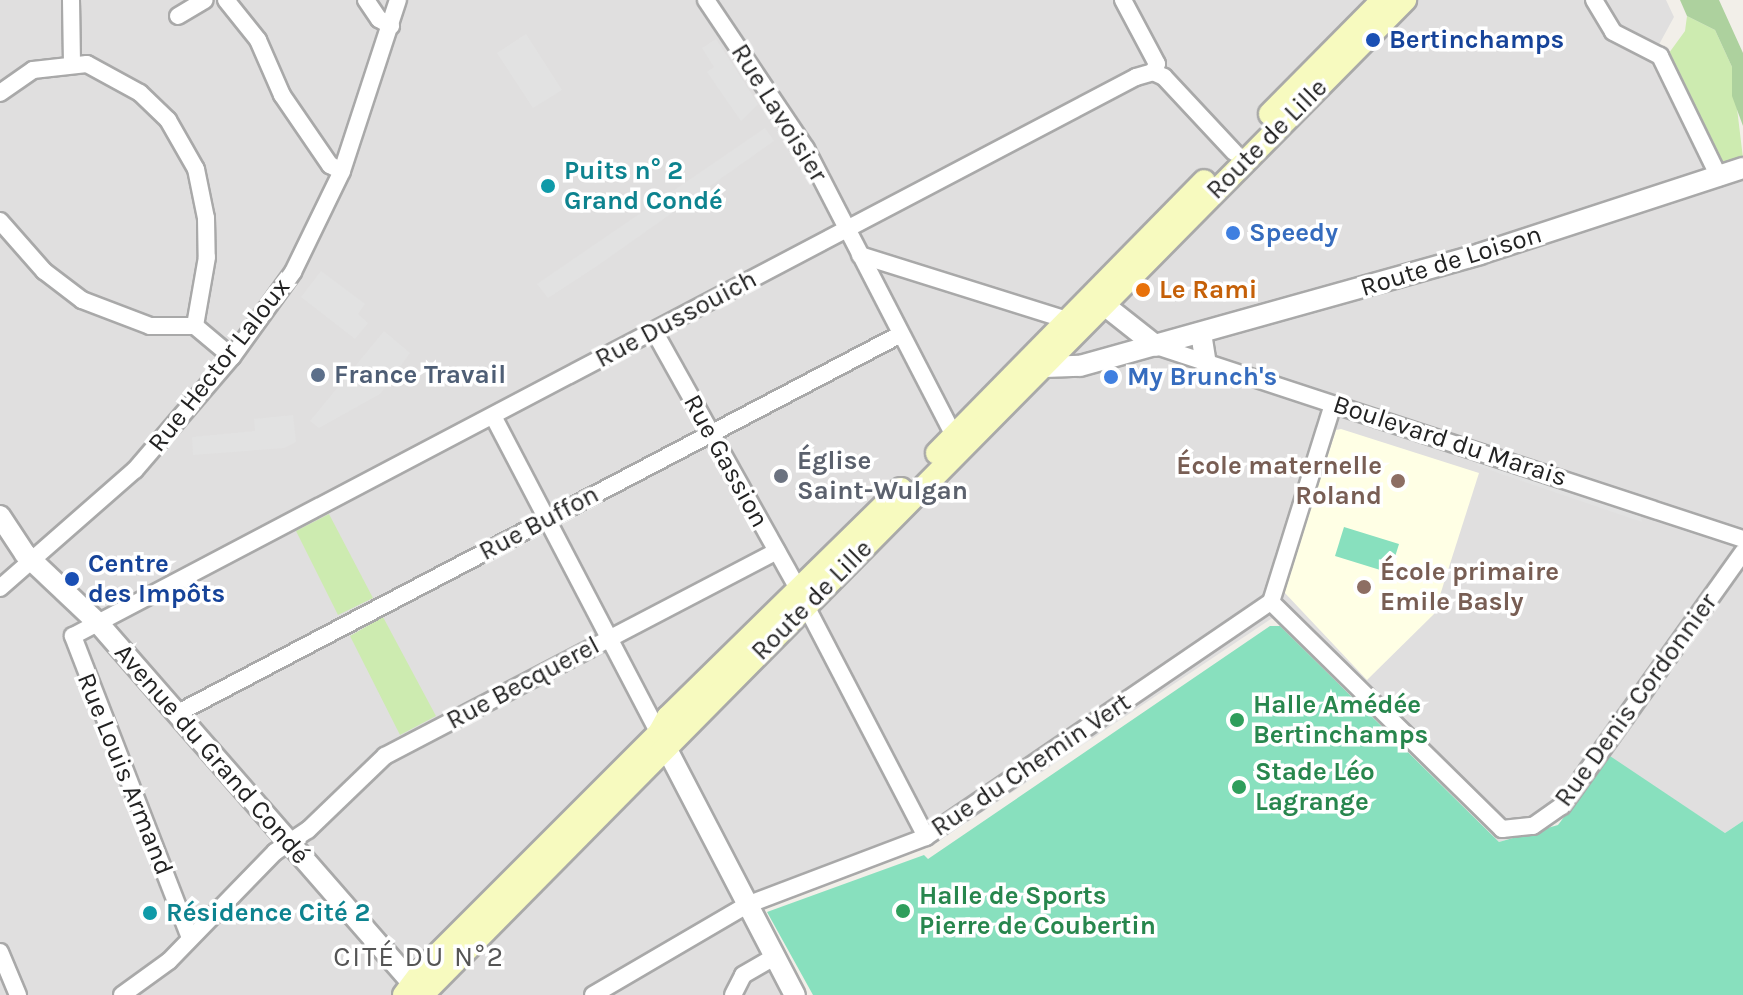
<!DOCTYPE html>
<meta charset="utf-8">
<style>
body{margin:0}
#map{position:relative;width:1743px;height:995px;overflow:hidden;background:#f2efe9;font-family:Karla,sans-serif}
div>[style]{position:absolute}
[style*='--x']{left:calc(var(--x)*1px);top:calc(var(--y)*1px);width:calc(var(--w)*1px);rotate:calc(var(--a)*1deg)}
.residential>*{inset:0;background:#e0dfdf}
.education>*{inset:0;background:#ffffe5}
.grass>*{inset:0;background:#cdebb0}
.forest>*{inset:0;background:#add19e}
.pitch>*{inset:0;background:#88e0be}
.parking>*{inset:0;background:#e2e2e2}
.roads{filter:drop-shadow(2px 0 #a9a9a9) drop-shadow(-2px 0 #a9a9a9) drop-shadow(0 2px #a9a9a9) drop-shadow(0 -2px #a9a9a9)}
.minor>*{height:16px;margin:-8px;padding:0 8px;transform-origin:8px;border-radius:8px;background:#fff}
.tertiary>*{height:20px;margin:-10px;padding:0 10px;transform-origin:10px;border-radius:10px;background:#fff}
.secondary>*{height:22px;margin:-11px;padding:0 11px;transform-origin:11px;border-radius:11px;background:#f7fabf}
.dots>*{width:22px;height:22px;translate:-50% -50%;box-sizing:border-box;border:4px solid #fff;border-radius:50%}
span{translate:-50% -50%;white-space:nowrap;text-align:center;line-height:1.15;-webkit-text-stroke:7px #fff;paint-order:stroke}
.transit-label{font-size:26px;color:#164399;font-weight:700}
.left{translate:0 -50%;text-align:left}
.street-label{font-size:26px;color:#222}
.culture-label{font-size:26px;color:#0d838f;font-weight:700}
.shop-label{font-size:26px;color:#366cbe;font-weight:700}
.food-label{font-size:26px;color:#c56008;font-weight:700}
.service-label{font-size:26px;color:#4e5e75;font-weight:700}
.worship-label{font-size:26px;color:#5b616d;font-weight:700}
.education-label{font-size:26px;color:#785e54;font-weight:700}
.right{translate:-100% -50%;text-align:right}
.leisure-label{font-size:26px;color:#27864d;font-weight:700}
.neighbourhood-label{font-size:28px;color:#555;letter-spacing:2px}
</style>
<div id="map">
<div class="residential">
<i style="clip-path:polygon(0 0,1666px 0,1674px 17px,1650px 61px,1707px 170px,1743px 158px,1743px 821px,1725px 833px,1610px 757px,1551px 826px,1499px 842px,1274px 617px,936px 843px,751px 895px,788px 995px,0 995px)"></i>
</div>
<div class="education">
<i style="clip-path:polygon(1341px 429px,1479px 473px,1434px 614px,1367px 680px,1284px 592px,1336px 430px)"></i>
</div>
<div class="grass">
<i style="clip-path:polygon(1687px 16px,1715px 30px,1732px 67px,1743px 158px,1724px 165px,1669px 53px,1685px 31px)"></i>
<i style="clip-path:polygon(329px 514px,373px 598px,338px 615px,296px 531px)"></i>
<i style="clip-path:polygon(383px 617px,436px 716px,400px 735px,350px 636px)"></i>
</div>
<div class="forest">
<i style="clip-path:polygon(1680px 0,1719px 0,1743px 53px,1743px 126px,1732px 96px,1732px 67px,1715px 30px,1687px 16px)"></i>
</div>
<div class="pitch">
<i style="clip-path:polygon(1344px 527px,1399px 544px,1390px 573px,1335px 556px)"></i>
<i style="clip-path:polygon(1270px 626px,1280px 626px,1499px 842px,1558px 825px,1610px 756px,1725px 833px,1743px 821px,1743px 995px,813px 995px,767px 912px,924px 855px,928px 859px)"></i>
</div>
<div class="parking">
<i style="clip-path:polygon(526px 34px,562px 90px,533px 108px,497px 53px)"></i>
<i style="clip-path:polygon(716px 39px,758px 104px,741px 121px,707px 72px,714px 67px,702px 48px)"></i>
<i style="clip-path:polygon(765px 128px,774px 141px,597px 266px,548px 298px,537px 284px)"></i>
<i style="clip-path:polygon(321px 271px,365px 304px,358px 314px,368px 323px,355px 339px,301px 297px)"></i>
<i style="clip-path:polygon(384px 331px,410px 353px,380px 394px,319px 428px,310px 421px)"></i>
<i style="clip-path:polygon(293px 415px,296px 442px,284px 448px,193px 455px,192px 437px,255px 431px,254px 419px)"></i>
<i style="clip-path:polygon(1474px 448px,1638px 503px,1642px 522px,1478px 466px)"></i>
</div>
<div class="roads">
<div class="minor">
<i style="--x:71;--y:0;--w:62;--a:89.1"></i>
<i style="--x:226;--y:0;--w:51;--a:51.3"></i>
<i style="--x:258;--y:40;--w:60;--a:66.4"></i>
<i style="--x:282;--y:95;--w:85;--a:55.6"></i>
<i style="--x:330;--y:165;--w:13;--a:27"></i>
<i style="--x:366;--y:0;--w:23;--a:56"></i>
<i style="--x:379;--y:19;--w:14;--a:30"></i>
<i style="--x:706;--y:0;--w:179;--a:56.1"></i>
<i style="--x:806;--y:149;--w:323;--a:62.7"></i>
<i style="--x:1123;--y:0;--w:72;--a:62"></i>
<i style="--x:1157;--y:64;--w:9;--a:117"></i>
<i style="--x:1594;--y:0;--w:37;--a:59"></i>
<i style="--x:1613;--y:32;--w:53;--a:27.1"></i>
<i style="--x:1660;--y:56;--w:135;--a:64"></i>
<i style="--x:178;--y:16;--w:31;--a:-31"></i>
<i style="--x:0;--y:93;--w:40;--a:-34.9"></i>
<i style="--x:33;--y:70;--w:54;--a:-6.3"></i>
<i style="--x:87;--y:64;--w:60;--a:28.7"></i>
<i style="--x:140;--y:93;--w:39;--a:44"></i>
<i style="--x:168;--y:120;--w:56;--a:60.3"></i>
<i style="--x:196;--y:169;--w:50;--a:78.5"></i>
<i style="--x:206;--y:218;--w:39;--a:89"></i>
<i style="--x:207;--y:257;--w:70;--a:99.9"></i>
<i style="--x:195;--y:326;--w:48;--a:40"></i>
<i style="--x:0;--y:221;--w:67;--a:48.7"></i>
<i style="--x:44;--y:271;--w:48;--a:37.3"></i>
<i style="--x:82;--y:300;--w:73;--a:20.9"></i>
<i style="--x:150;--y:326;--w:45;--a:0"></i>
<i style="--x:860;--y:255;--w:217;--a:17.4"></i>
<i style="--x:654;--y:331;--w:297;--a:60.8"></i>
<i style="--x:1156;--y:346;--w:618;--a:18.2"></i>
<i style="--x:493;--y:416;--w:358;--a:62.4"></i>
<i style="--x:0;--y:588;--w:179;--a:-41.2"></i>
<i style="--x:135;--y:470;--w:149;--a:-49.4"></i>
<i style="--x:232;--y:357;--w:105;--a:-54.3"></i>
<i style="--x:293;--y:272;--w:112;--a:-64.1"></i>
<i style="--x:342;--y:171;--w:180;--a:-71.9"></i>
<i style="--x:1271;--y:602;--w:324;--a:44.5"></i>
<i style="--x:1502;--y:829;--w:31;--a:-6"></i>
<i style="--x:1533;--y:826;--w:35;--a:-35"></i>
<i style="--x:1562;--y:806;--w:312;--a:-54.5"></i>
<i style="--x:806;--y:606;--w:260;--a:62.5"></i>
<i style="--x:178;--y:713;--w:816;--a:-27.66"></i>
<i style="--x:190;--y:938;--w:324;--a:-111.2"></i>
<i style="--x:73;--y:636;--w:1201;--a:-27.74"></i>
<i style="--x:1136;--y:77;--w:18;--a:-16"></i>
<i style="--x:1153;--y:72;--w:12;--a:24"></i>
<i style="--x:1164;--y:77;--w:103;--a:47"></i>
<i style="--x:0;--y:952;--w:47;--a:67.3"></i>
<i style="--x:122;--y:995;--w:58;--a:-35.9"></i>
<i style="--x:169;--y:961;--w:152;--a:-45.8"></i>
<i style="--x:275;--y:852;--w:40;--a:-34"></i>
<i style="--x:308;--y:830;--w:107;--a:-43.9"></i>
<i style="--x:385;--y:756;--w:442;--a:-27.6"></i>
<i style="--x:593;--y:995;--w:178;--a:-30.3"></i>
<i style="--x:747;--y:905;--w:191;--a:-20.8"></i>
<i style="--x:926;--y:837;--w:417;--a:-34.3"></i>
<i style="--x:1271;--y:602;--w:207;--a:-72.6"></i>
<i style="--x:733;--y:995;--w:22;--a:-63"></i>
<i style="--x:743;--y:975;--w:36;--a:-30"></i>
</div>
<div class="tertiary">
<i style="--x:1093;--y:296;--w:80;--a:38.4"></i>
<i style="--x:1201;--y:333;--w:30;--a:81"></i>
<i style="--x:1041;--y:352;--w:15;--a:79"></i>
<i style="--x:1044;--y:367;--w:36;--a:-2"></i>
<i style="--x:1080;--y:366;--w:415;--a:-15.6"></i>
<i style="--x:1480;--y:254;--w:277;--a:-18.1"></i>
<i style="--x:0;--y:516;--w:45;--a:56.7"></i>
<i style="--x:25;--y:554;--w:102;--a:43.4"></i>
<i style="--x:99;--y:624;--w:491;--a:48.9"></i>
<i style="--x:660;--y:736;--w:292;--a:62.5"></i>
</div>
<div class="secondary">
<i style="--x:1270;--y:114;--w:161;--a:-45.3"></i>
<i style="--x:937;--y:453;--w:381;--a:-45.5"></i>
<i style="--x:404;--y:995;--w:34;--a:-53"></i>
<i style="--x:424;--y:968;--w:332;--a:-45"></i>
<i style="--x:659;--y:733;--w:18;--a:-61"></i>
<i style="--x:668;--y:717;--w:326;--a:-44.4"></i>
<i style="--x:422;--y:995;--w:1399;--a:-45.35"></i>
</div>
</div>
<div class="dots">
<i style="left:1373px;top:40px;background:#1a4fb4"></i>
<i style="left:548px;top:186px;background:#0f9aa8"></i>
<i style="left:1233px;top:233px;background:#3f7fe0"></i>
<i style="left:1143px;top:290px;background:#e8710a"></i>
<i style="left:318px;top:375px;background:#5c6f8a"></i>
<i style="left:1111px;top:377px;background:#3f7fe0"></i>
<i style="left:781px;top:476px;background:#6b7280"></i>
<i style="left:1398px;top:481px;background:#8d6e63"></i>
<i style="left:72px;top:579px;background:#1a4fb4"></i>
<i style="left:1364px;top:587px;background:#8d6e63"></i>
<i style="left:1237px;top:720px;background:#2e9e5b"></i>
<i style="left:1239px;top:787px;background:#2e9e5b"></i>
<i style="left:903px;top:911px;background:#2e9e5b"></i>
<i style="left:150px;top:913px;background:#0f9aa8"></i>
</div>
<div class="transit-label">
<span class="left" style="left:1389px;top:40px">Bertinchamps</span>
<span class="left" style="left:88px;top:579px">Centre<br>des Impôts</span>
</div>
<div class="street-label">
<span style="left:779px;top:113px;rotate:58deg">Rue Lavoisier</span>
<span style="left:1267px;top:139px;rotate:-45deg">Route de Lille</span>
<span style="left:1451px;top:261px;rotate:-17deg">Route de Loison</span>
<span style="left:676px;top:319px;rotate:-28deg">Rue Dussouich</span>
<span style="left:219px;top:365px;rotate:-52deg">Rue Hector Laloux</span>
<span style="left:1450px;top:441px;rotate:18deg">Boulevard du Marais</span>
<span style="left:726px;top:461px;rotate:61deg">Rue Gassion</span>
<span style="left:539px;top:523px;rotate:-28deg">Rue Buffon</span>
<span style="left:812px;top:600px;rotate:-45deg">Route de Lille</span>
<span style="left:523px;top:683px;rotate:-28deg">Rue Becquerel</span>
<span style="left:1636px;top:700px;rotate:-54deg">Rue Denis Cordonnier</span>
<span style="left:212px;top:754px;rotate:49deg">Avenue du Grand Condé</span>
<span style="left:1031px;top:765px;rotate:-34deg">Rue du Chemin Vert</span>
<span style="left:125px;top:774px;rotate:68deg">Rue Louis Armand</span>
</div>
<div class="culture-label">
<span class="left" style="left:564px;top:186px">Puits n° 2<br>Grand Condé</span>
<span class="left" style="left:166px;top:913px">Résidence Cité 2</span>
</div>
<div class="shop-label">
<span class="left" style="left:1249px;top:233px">Speedy</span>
<span class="left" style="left:1127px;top:377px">My Brunch's</span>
</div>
<div class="food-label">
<span class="left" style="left:1159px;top:290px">Le Rami</span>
</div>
<div class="service-label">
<span class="left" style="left:334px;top:375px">France Travail</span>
</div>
<div class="worship-label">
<span class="left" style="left:797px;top:476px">Église<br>Saint-Wulgan</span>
</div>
<div class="education-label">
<span class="right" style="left:1382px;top:481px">École maternelle<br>Roland</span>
<span class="left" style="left:1380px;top:587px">École primaire<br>Emile Basly</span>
</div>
<div class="leisure-label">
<span class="left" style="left:1253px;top:720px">Halle Amédée<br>Bertinchamps</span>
<span class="left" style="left:1255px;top:787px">Stade Léo<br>Lagrange</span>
<span class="left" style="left:919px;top:911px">Halle de Sports<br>Pierre de Coubertin</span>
</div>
<div class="neighbourhood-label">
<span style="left:419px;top:957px">CITÉ DU N°2</span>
</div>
</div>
